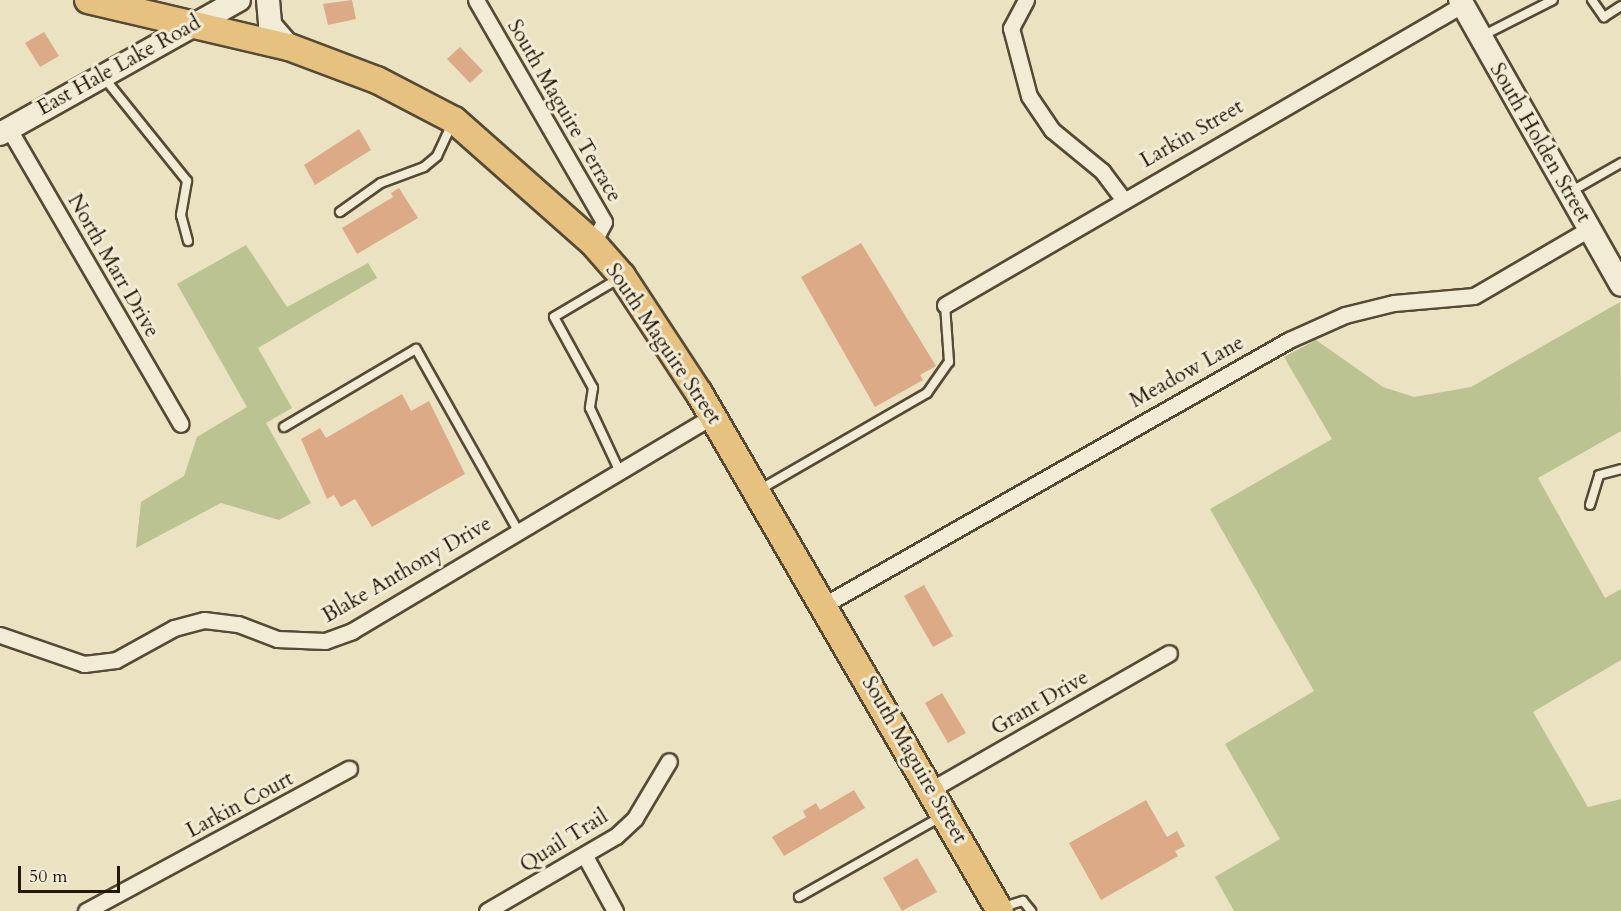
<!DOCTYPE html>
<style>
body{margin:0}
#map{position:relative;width:1621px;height:911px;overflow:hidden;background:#ebe2c1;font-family:Cardo,serif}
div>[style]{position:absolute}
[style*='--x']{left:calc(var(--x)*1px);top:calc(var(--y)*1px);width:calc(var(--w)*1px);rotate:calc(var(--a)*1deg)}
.green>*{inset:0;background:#bac391}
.building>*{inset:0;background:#dcaa87}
.roads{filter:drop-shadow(2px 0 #564a34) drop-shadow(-2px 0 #564a34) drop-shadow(0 2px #564a34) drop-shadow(0 -2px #564a34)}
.lane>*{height:8px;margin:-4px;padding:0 4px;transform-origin:4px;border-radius:4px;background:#f2ecd7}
.street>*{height:15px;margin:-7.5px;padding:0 7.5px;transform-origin:7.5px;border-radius:7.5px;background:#f2ecd7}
.secondary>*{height:22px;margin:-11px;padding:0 11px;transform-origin:11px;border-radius:11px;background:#f2ecd7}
.primary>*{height:26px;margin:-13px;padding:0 13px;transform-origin:13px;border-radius:13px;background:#e6c180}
span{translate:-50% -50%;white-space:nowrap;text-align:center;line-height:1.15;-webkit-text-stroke:6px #f2ecd7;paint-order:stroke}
.street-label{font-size:21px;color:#251705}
.scale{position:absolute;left:18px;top:866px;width:102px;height:27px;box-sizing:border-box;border:3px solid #251705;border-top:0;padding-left:8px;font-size:18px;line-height:21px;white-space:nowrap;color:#251705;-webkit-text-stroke:4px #f2ecd7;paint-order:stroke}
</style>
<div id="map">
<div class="green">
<i style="clip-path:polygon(246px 245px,287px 307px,368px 263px,377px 278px,258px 348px,292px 408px,266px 423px,311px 503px,279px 520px,221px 503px,136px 548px,141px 502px,184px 476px,197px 437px,247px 407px,177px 284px)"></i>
<i style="clip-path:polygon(1620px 302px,1621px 431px,1538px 478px,1605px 598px,1621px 589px,1621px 660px,1533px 712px,1588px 807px,1621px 799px,1621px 911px,1234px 911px,1215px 877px,1280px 839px,1225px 744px,1314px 691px,1210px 509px,1332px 439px,1284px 357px,1316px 340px,1383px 387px,1414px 397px,1471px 387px)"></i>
</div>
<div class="building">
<i style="clip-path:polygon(352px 0,356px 19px,328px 25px,323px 4px)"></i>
<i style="clip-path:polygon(44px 32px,59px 56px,40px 67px,25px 43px)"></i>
<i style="clip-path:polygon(460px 47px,483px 71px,470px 83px,447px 59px)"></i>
<i style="clip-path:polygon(359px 129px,371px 150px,315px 185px,304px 165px)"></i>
<i style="clip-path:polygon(399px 188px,418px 218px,357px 254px,342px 228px,393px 197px,391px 193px)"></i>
<i style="clip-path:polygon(861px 243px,936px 366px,920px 375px,923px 380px,875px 407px,801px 277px)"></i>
<i style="clip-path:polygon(402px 394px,411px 411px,429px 401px,465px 474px,372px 527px,355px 499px,341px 507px,334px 495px,327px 499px,301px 439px,320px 428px,326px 438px)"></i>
<i style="clip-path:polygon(924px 585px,953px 636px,933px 647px,904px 596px)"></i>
<i style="clip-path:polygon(942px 693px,966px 733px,948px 743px,925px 703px)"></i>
<i style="clip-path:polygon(854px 790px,865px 808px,784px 856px,772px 837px,806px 817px,803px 811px,816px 803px,820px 810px)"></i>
<i style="clip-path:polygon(1146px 800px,1167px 837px,1177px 831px,1185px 846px,1175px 851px,1178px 856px,1101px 900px,1069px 843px)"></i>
<i style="clip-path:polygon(917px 858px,937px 892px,902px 911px,883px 878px)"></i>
</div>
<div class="roads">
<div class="lane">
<i style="--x:1592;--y:0;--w:21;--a:55"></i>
<i style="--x:1604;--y:17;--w:20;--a:-33"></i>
<i style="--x:1484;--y:35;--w:77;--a:-26.9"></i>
<i style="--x:105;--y:79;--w:131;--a:51.2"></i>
<i style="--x:187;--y:181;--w:35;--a:100"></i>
<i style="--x:181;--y:215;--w:27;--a:75"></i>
<i style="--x:1570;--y:192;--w:59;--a:-29.6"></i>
<i style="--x:340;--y:212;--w:50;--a:-35.3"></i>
<i style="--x:381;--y:183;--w:46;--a:-20.4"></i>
<i style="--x:424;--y:167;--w:17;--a:-40"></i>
<i style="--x:437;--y:156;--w:35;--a:-65"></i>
<i style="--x:618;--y:279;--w:74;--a:149.3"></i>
<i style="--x:554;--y:317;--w:81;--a:61.2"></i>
<i style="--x:593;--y:388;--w:20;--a:99"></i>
<i style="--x:590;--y:408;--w:68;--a:64.9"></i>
<i style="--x:284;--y:427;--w:153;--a:-30.6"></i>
<i style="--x:416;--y:349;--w:209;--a:60.7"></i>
<i style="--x:759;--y:490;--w:194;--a:-30"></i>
<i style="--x:927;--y:393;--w:38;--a:-55"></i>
<i style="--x:949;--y:362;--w:57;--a:-94"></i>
<i style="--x:1590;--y:505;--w:31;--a:-73"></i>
<i style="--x:1599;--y:475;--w:23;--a:-15"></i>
<i style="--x:799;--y:897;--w:164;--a:-29.5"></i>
<i style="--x:1003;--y:907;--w:21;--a:-17"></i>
<i style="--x:1023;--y:901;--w:13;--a:51"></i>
</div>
<div class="street">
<i style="--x:476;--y:0;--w:256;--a:60"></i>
<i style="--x:604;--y:222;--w:24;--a:118"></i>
<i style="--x:1026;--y:0;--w:32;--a:118"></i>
<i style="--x:1011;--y:28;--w:70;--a:75.2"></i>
<i style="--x:1029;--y:96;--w:41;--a:55.9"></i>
<i style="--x:1052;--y:130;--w:65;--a:39.4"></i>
<i style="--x:1102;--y:171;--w:34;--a:53"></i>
<i style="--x:9;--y:129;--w:341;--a:59.8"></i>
<i style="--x:945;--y:305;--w:598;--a:-30.13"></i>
<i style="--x:824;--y:605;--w:535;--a:-29.68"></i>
<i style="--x:1289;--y:340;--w:61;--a:-24.1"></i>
<i style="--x:1345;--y:315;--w:50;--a:-13.8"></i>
<i style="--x:1394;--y:303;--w:80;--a:-5"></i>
<i style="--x:1474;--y:296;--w:133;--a:-30.2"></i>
<i style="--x:0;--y:635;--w:89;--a:19"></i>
<i style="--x:84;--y:664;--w:32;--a:-7"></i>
<i style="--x:116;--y:660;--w:66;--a:-28.9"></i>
<i style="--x:174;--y:628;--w:31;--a:-15"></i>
<i style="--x:204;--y:620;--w:34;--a:7"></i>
<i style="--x:238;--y:624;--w:42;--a:21"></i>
<i style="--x:277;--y:639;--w:48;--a:2.4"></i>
<i style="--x:325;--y:641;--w:29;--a:-20"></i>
<i style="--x:352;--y:631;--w:420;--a:-30.8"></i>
<i style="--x:932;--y:789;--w:273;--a:-29.8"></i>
<i style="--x:585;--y:856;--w:63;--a:61.4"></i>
<i style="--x:86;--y:911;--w:299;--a:-28.4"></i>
<i style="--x:487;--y:911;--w:149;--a:-30.2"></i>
<i style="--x:616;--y:836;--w:26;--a:-43"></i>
<i style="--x:635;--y:818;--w:66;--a:-59.2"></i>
</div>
<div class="secondary">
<i style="--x:268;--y:0;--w:25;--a:85"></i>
<i style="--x:270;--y:25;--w:29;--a:49"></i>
<i style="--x:1460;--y:0;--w:327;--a:60.5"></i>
<i style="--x:0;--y:134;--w:274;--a:-29.3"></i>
</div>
<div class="primary">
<i style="--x:88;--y:0;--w:206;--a:13.2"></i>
<i style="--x:289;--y:47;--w:94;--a:20.6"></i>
<i style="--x:377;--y:80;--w:87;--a:27.5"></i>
<i style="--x:454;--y:120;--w:186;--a:41.5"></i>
<i style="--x:593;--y:243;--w:44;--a:48.7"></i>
<i style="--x:622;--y:276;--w:140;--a:56.7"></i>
<i style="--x:699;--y:393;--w:599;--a:59.84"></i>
</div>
</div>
<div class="street-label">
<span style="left:119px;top:66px;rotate:-29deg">East Hale Lake Road</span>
<span style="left:564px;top:111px;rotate:60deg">South Maguire Terrace</span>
<span style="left:1192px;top:134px;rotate:-30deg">Larkin Street</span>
<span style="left:1540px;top:143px;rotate:60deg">South Holden Street</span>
<span style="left:113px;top:266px;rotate:60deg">North Marr Drive</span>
<span style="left:663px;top:344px;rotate:56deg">South Maguire Street</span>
<span style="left:1187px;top:372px;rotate:-29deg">Meadow Lane</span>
<span style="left:407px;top:570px;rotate:-30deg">Blake Anthony Drive</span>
<span style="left:1040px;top:703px;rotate:-30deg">Grant Drive</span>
<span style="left:914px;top:760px;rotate:60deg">South Maguire Street</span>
<span style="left:240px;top:805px;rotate:-28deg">Larkin Court</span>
<span style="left:564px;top:841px;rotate:-32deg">Quail Trail</span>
</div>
<div class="scale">50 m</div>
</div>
